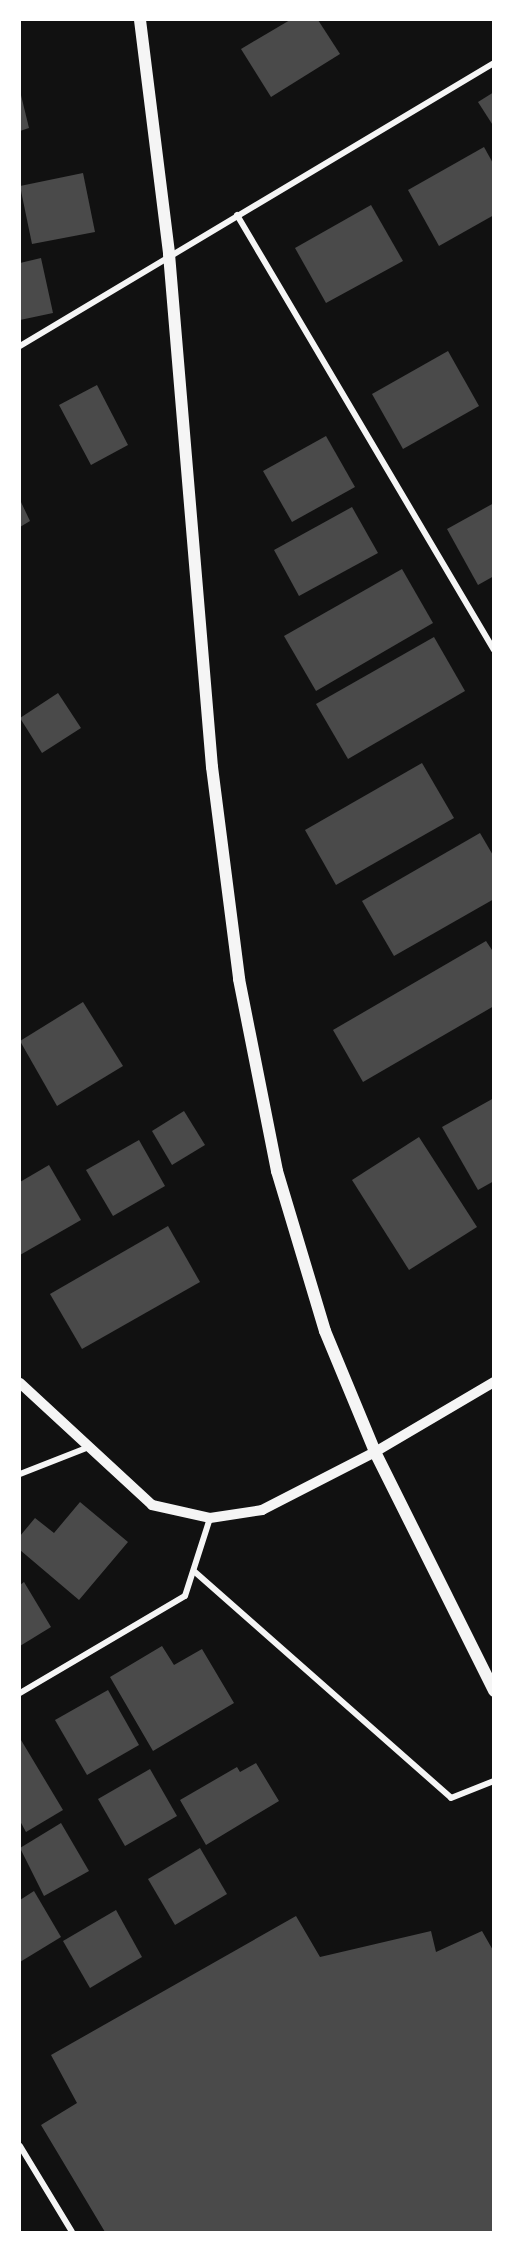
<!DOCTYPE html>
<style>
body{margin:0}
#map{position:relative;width:513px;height:2252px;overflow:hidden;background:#111;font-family:"Work Sans",sans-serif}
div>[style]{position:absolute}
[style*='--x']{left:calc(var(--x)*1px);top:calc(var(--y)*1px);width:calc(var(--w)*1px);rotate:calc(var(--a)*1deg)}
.building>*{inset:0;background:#4a4a4a}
.minor>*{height:6px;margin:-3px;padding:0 3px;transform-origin:3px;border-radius:3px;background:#f5f5f5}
.tertiary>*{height:10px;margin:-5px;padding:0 5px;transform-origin:5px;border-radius:5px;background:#f5f5f5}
.secondary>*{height:12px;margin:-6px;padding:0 6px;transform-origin:6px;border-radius:6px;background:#f5f5f5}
span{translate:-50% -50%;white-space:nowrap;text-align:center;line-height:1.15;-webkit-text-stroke:4.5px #fff;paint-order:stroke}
.frame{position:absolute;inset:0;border:21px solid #fff;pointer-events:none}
</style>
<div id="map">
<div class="building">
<i style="clip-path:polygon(290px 20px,318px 20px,340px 54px,271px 97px,241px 49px)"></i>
<i style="clip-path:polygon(20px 91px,29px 128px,20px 131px)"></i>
<i style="clip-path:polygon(494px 92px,494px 127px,478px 102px)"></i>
<i style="clip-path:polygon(484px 147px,494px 165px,494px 215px,439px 246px,408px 190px)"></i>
<i style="clip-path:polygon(83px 173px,95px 232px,32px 244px,20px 186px)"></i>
<i style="clip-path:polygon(371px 205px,403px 261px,326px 303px,295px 248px)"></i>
<i style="clip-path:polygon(41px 258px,53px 313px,20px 320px,20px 263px)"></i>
<i style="clip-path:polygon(448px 351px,479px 406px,403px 449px,372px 394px)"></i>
<i style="clip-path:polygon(97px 385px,128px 445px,91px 465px,59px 405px)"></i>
<i style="clip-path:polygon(326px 436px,355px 487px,292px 522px,263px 471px)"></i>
<i style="clip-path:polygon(20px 500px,30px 521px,20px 527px)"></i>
<i style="clip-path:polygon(494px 503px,494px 576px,478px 585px,447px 529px)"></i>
<i style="clip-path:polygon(352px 507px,378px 553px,299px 596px,274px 550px)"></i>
<i style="clip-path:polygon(402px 569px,433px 623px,316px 691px,284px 636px)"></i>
<i style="clip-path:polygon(434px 637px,465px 691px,348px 759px,316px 704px)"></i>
<i style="clip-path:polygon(58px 693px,81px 728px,42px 753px,20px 718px)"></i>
<i style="clip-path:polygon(422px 763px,454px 818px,336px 885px,305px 830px)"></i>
<i style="clip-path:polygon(480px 833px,494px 857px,494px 899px,394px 956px,362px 901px)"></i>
<i style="clip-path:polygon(486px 941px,494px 953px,494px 1006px,363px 1082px,333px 1030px)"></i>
<i style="clip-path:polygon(83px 1002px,123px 1066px,57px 1106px,20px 1041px)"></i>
<i style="clip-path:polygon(494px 1098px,494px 1181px,478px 1190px,442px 1127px)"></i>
<i style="clip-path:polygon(184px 1111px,205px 1145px,172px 1165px,152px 1131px)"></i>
<i style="clip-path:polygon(419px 1137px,477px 1227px,409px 1270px,352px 1180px)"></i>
<i style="clip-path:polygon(139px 1140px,165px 1186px,113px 1216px,86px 1170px)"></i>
<i style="clip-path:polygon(49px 1165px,81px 1220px,20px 1255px,20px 1182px)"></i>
<i style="clip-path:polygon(168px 1226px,200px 1282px,82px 1349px,50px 1294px)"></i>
<i style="clip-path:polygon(80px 1502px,128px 1542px,79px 1600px,20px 1550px,20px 1536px,35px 1518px,54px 1533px)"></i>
<i style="clip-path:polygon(24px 1582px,51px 1627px,20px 1646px,20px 1585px)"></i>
<i style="clip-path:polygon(162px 1646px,174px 1665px,202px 1649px,234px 1703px,153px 1751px,110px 1677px)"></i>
<i style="clip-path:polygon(108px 1690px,139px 1745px,87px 1775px,55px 1720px)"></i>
<i style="clip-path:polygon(21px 1740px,63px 1810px,26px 1832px,20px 1821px)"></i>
<i style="clip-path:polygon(256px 1763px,279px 1801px,206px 1845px,180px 1800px,237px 1767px,240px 1772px)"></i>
<i style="clip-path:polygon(150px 1769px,177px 1816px,125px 1846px,98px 1799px)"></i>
<i style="clip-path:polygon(61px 1823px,89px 1871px,44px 1896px,20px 1848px)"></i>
<i style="clip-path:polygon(200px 1848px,227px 1894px,175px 1925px,148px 1879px)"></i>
<i style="clip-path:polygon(34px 1891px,61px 1937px,20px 1962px,20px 1900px)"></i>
<i style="clip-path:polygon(116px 1910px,142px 1957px,90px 1988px,63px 1941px)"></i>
<i style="clip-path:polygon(296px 1916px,320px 1957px,431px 1931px,436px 1952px,482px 1931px,494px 1952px,494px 2232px,105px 2232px,41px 2125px,77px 2103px,51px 2055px)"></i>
</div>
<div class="minor">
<i style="--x:237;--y:215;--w:505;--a:59.43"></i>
<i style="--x:20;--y:346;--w:552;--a:-30.84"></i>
<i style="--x:20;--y:1474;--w:74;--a:-21.4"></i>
<i style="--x:195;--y:1572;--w:341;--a:41.4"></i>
<i style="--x:451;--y:1798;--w:46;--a:-21.6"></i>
<i style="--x:20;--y:1693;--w:191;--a:-30.5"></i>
<i style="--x:185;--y:1596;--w:82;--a:-72.2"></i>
<i style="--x:20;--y:2146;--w:100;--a:58.8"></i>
</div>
<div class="tertiary">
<i style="--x:20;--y:1383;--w:180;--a:42.7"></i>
<i style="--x:152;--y:1505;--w:59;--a:12.6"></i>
<i style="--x:210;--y:1518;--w:53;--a:-8.7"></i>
<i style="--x:262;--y:1510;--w:127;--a:-27.2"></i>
<i style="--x:375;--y:1452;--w:138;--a:-30.5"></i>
</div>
<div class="secondary">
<i style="--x:140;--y:20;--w:236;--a:82.9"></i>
<i style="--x:169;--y:254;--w:515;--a:85.21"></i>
<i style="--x:212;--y:767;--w:214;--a:82.7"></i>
<i style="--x:239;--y:979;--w:196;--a:78.8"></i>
<i style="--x:277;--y:1171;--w:167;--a:73.3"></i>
<i style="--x:325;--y:1331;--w:131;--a:67.5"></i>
<i style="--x:375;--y:1452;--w:267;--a:63.5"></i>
</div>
<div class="frame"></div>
</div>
